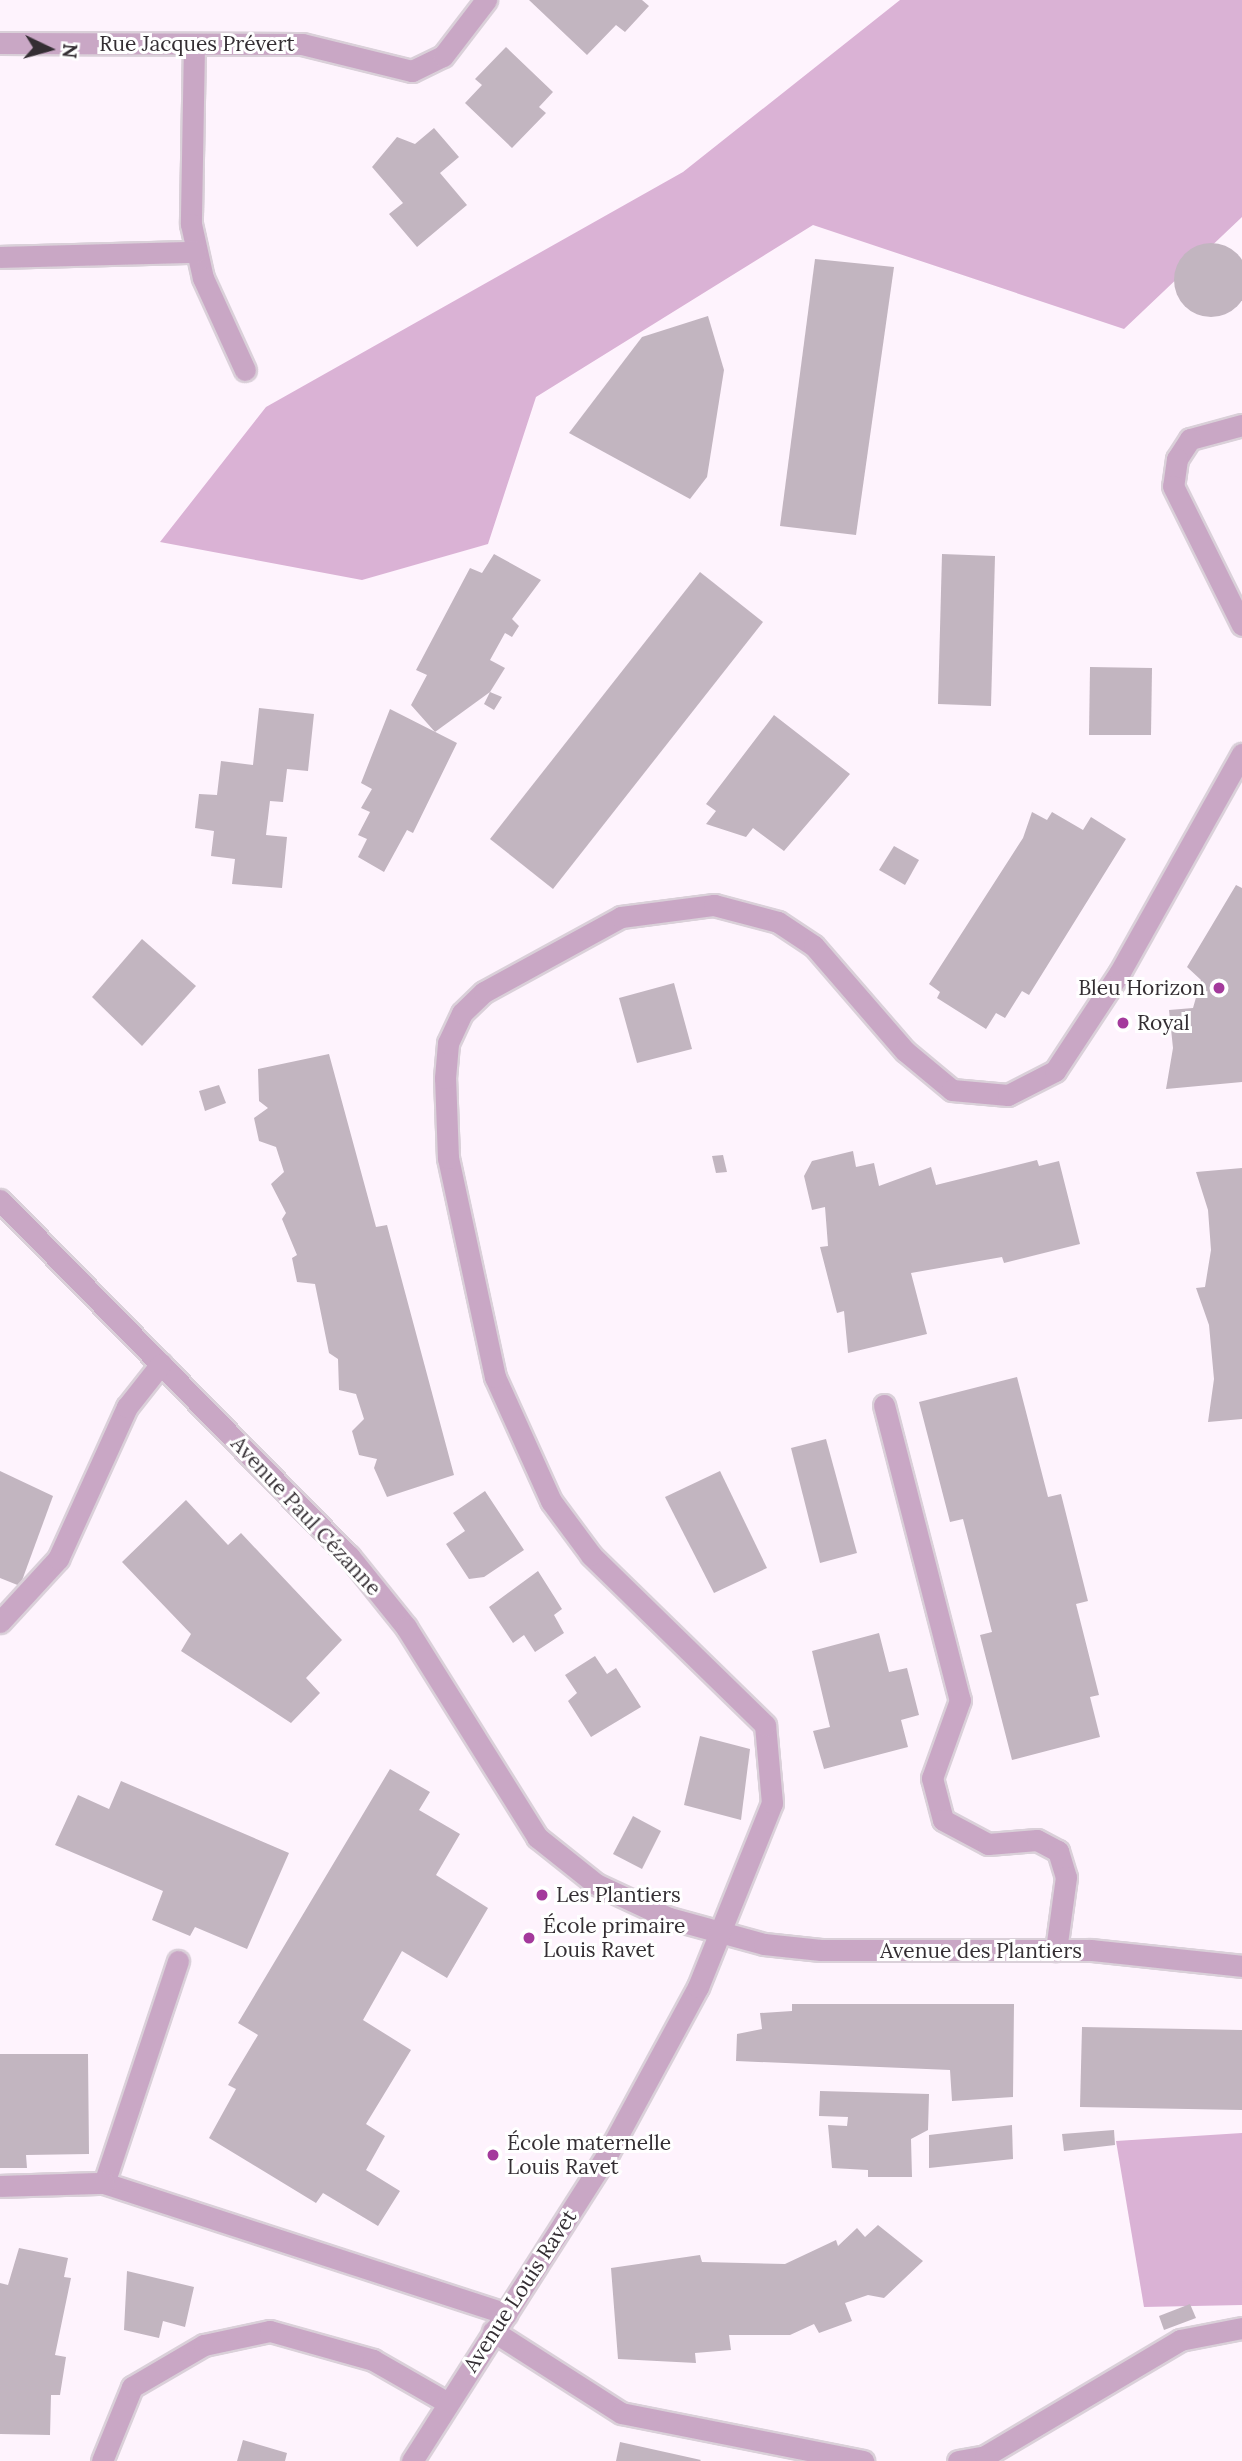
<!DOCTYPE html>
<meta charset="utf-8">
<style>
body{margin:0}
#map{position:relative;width:1242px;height:2461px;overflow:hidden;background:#fef3fd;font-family:Lora,serif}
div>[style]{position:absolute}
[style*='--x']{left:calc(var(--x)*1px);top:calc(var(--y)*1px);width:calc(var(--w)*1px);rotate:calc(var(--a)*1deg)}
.forest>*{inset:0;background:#dab2d5}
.building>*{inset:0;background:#c2b5c0}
.round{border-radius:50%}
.roads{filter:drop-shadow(2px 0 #dad0d9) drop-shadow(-2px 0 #dad0d9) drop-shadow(0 2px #dad0d9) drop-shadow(0 -2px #dad0d9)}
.minor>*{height:21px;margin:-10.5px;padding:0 10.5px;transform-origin:10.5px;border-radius:10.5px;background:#c9a7c5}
.dots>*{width:19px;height:19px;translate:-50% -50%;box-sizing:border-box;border:4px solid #fff;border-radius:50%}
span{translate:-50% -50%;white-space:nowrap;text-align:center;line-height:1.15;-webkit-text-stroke:6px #fff;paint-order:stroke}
.street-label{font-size:21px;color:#342e33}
.poi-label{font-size:21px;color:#342e33}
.right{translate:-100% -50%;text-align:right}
.left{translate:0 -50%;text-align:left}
.north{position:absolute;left:14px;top:14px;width:70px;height:70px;-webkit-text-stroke:5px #fff;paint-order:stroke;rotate:95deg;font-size:19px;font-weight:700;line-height:28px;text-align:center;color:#342e33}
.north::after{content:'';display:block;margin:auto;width:24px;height:32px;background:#342e33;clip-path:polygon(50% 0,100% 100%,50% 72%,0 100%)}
</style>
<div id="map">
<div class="forest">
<i style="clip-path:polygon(900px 0,1242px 0,1242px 217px,1124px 329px,813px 225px,536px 397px,488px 544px,362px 580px,160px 542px,266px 407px,683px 172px)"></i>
<i style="clip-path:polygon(1242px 2133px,1242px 2305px,1144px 2307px,1116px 2141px)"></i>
</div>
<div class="building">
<i style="clip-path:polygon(529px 0,642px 0,649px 6px,625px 32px,616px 25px,587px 55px)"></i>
<i style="clip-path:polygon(506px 47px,553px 92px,539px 107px,546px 113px,512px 148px,465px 103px,482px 85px,475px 79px)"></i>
<i style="clip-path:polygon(434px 128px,459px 157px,440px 173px,467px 205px,417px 247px,389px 214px,403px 203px,372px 167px,397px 137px,415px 144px)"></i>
<i class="round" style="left:1174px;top:243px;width:74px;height:74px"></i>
<i style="clip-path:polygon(815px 259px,894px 267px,856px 535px,780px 526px)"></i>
<i style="clip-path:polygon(708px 316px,724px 370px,707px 477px,690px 499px,569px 433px,642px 337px)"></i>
<i style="clip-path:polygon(494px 554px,541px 580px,512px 619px,519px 626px,512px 637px,505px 633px,490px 660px,505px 668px,490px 692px,502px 697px,494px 710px,484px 704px,490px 692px,435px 732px,411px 705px,427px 675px,416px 670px,470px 568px,482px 573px)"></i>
<i style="clip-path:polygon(942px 554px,995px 556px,991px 706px,938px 704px)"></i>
<i style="clip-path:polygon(700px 572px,763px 622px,553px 889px,490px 839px)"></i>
<i style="clip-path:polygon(1090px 667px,1152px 668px,1151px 735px,1089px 735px)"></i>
<i style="clip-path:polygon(259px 708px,314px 714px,308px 771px,287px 769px,283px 802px,270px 801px,266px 835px,287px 837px,282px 888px,232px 884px,235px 859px,211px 856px,214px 831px,195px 828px,199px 794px,217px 795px,221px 761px,253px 765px)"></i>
<i style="clip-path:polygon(390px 709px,457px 743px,413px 833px,407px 830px,384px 872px,358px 857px,367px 839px,358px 835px,370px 812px,361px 808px,372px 789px,361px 783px)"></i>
<i style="clip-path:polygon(774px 715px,850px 774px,784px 851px,753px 828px,746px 837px,706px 824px,716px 811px,706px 804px)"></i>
<i style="clip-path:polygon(1032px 812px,1047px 820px,1052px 812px,1083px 830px,1091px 817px,1126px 839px,1029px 995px,1022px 991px,1005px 1018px,996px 1013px,986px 1029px,937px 998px,940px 992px,929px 984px,1023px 838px)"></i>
<i style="clip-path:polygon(894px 846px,919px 860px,905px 885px,879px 870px)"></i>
<i style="clip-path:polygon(1236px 885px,1242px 888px,1242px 1082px,1166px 1089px,1173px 1048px,1169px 1010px,1193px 1008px,1201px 980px,1187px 967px)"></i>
<i style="clip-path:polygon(142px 939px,196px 986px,142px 1046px,92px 997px)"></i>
<i style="clip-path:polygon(674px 983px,692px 1049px,637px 1063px,619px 998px)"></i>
<i style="clip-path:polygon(329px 1054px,376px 1227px,387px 1225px,454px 1475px,387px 1497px,374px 1468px,377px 1459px,359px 1455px,352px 1431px,364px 1419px,356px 1394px,339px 1390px,338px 1359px,329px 1353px,315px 1284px,297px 1282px,292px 1258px,297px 1255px,282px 1219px,286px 1213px,271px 1184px,284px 1172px,276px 1147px,259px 1141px,254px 1118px,268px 1108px,259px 1101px,258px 1069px)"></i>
<i style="clip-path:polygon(219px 1085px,226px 1103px,205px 1111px,199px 1091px)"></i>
<i style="clip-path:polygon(853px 1151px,856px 1167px,874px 1163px,879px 1186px,931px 1167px,936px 1185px,1037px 1160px,1039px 1166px,1059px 1161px,1080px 1244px,1004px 1263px,1002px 1257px,911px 1273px,927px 1334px,848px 1353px,844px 1311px,837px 1313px,820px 1247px,828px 1246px,825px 1207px,812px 1210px,804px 1176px,812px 1161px)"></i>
<i style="clip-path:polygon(723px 1155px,727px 1172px,716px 1173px,712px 1156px)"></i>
<i style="clip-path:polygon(1242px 1168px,1242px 1419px,1208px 1422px,1214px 1379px,1209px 1325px,1196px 1288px,1205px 1287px,1211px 1250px,1208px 1210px,1196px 1172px)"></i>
<i style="clip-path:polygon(1017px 1377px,1048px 1497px,1061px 1494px,1088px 1601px,1076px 1604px,1099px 1695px,1090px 1697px,1100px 1737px,1012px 1760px,980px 1635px,992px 1632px,963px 1519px,950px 1522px,919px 1402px)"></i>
<i style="clip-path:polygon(826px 1439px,857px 1553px,820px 1563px,791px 1448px)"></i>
<i style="clip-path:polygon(0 1471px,53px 1496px,20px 1586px,0 1578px)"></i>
<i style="clip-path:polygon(720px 1471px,767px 1568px,714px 1593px,665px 1497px)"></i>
<i style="clip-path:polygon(485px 1491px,524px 1550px,484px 1577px,469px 1579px,446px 1544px,465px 1531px,453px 1513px)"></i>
<i style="clip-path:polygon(186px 1500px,228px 1545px,241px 1533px,342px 1640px,306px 1678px,320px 1693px,291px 1723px,181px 1651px,191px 1634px,122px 1562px)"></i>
<i style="clip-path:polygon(538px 1571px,562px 1609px,554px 1615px,564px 1633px,535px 1652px,524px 1635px,513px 1643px,489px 1607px)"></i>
<i style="clip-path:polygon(879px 1633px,889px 1672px,907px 1668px,919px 1715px,901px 1720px,908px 1747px,824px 1769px,813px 1731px,830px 1727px,812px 1651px)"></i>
<i style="clip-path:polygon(595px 1656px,607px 1674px,616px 1668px,641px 1707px,591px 1737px,568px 1701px,577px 1693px,565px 1675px)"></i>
<i style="clip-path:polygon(700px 1736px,750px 1749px,741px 1820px,684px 1805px)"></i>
<i style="clip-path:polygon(390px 1769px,430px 1792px,419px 1810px,460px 1834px,436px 1875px,488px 1908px,447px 1978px,402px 1951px,363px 2020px,411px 2050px,366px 2124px,385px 2136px,366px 2170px,400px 2191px,378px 2226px,323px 2193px,316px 2203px,209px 2138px,236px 2089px,228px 2085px,258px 2035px,238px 2023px)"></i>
<i style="clip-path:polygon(121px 1781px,289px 1853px,247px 1949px,195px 1927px,190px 1936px,152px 1920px,163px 1891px,55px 1845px,78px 1795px,109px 1809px)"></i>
<i style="clip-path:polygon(633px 1816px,661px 1831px,642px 1869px,613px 1854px)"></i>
<i style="clip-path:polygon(792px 2004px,1014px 2004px,1013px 2097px,952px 2101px,950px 2070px,736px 2061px,737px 2034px,762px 2029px,760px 2013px,792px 2011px)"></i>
<i style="clip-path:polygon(1082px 2027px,1242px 2030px,1242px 2110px,1080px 2107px)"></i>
<i style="clip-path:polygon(0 2054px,88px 2054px,89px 2154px,26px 2155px,27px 2168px,0 2168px)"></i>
<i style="clip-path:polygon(820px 2091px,929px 2094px,928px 2130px,911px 2139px,912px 2177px,868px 2177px,868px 2170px,832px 2168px,828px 2125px,847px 2126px,848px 2117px,819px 2116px)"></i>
<i style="clip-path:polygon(1012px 2125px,1013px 2159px,929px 2168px,929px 2135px)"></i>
<i style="clip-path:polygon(1114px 2130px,1115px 2145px,1064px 2151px,1062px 2134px)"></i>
<i style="clip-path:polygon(878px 2225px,923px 2261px,884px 2298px,868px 2295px,845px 2303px,852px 2321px,819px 2333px,814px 2324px,790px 2335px,729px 2335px,731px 2350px,695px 2353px,696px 2363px,618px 2359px,611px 2268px,700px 2255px,702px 2262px,785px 2264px,836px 2240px,838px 2246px,857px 2228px,865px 2237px)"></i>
<i style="clip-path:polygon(19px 2248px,68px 2258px,64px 2277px,71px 2278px,55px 2355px,66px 2357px,60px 2395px,51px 2395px,50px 2435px,0 2434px,0 2283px,8px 2285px)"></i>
<i style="clip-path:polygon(127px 2271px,194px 2287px,185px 2327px,163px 2321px,159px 2338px,124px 2330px)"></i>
<i style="clip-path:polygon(1190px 2304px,1196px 2318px,1164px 2330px,1159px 2316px)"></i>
<i style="clip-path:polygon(243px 2440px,287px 2453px,285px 2461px,237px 2461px)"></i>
<i style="clip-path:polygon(620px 2442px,701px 2460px,700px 2461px,616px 2461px)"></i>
</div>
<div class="roads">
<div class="minor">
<i style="--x:0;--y:43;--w:302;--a:0.2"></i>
<i style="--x:302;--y:44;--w:113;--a:13.8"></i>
<i style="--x:412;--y:71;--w:34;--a:-26"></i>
<i style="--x:443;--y:56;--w:71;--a:-52.5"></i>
<i style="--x:194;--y:44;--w:180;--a:91"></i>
<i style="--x:191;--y:224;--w:55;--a:77.5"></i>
<i style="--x:203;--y:278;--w:101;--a:65.5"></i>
<i style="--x:0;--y:257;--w:196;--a:-1.5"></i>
<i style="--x:1242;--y:425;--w:54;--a:164.9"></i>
<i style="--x:1190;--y:439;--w:24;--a:123"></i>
<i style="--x:1177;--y:459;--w:27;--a:98"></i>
<i style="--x:1173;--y:486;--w:155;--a:63.6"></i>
<i style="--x:0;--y:1200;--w:499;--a:45.6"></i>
<i style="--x:349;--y:1556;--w:91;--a:51.2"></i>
<i style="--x:406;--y:1627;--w:248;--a:58"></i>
<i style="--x:537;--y:1837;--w:75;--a:38.5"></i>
<i style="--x:596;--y:1884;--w:81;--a:25"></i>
<i style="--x:669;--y:1918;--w:98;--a:15.3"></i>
<i style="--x:764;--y:1944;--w:57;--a:6"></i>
<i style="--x:821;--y:1950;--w:270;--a:0"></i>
<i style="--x:1091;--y:1950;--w:152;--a:6"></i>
<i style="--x:884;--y:1405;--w:305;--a:75.6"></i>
<i style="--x:960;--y:1700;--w:83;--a:109.7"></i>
<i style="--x:932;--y:1778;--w:43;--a:75.3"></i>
<i style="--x:943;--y:1820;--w:51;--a:28.1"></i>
<i style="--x:988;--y:1844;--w:49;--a:-4.7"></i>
<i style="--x:1037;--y:1840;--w:24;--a:28"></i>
<i style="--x:1058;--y:1851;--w:27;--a:73"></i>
<i style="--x:1066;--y:1877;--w:74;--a:97.8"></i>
<i style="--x:0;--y:1622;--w:86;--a:-47.4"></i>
<i style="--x:58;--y:1559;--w:167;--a:-65.6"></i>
<i style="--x:127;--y:1407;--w:55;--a:-51.7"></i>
<i style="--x:178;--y:1961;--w:234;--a:108.4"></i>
<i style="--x:104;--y:2183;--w:423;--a:18"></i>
<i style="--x:0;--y:2186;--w:104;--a:-1.7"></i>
<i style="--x:493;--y:2331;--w:152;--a:32.6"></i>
<i style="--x:621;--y:2413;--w:247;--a:11.2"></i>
<i style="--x:102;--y:2461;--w:80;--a:-67.9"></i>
<i style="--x:132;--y:2387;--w:83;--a:-30.3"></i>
<i style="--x:204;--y:2345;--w:67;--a:-12"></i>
<i style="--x:270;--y:2331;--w:107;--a:15.7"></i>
<i style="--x:373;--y:2360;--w:86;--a:29.8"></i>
<i style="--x:412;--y:2461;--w:361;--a:-57.5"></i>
<i style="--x:606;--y:2157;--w:193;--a:-61.6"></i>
<i style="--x:698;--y:1987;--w:198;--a:-68.1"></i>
<i style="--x:772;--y:1803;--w:78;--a:-95.1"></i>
<i style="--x:765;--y:1725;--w:243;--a:-135.7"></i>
<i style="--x:591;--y:1555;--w:67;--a:-126.5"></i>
<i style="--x:551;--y:1501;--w:136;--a:-114.3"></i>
<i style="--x:495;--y:1377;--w:224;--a:-102.1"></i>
<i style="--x:448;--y:1158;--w:80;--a:-92.1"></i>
<i style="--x:445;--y:1078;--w:35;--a:-85"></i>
<i style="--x:448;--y:1043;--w:33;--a:-65"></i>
<i style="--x:462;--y:1013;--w:30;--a:-44"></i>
<i style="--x:484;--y:992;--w:156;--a:-28.7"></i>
<i style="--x:621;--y:917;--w:94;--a:-7.4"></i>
<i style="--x:714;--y:905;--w:66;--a:14.9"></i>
<i style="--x:778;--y:922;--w:43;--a:33.7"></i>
<i style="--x:814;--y:946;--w:139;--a:49.1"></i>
<i style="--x:905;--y:1051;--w:61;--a:39.7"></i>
<i style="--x:952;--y:1090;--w:56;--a:5.1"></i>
<i style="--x:1008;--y:1095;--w:53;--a:-27.1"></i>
<i style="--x:1055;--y:1071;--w:118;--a:-56.7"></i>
<i style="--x:1120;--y:972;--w:250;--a:-60.8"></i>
<i style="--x:958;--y:2461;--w:27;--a:-10"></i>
<i style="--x:985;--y:2456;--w:227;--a:-30.7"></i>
<i style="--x:1180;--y:2340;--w:63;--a:-11"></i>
</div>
</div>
<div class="dots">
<i style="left:1219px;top:988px;background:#a43a9c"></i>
<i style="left:1123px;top:1023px;background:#a43a9c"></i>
<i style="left:542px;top:1895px;background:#a43a9c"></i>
<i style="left:529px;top:1938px;background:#a43a9c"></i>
<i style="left:493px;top:2155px;background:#a43a9c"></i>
</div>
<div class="street-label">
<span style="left:197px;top:44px">Rue Jacques Prévert</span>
<span style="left:306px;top:1516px;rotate:47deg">Avenue Paul Cézanne</span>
<span style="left:981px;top:1951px">Avenue des Plantiers</span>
<span style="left:520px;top:2291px;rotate:-57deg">Avenue Louis Ravet</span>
</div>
<div class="poi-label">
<span class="right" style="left:1205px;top:988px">Bleu Horizon</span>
<span class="left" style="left:1137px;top:1023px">Royal</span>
<span class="left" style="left:556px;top:1895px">Les Plantiers</span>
<span class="left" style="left:543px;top:1938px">École primaire<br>Louis Ravet</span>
<span class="left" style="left:507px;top:2155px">École maternelle<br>Louis Ravet</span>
</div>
<div class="north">N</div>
</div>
